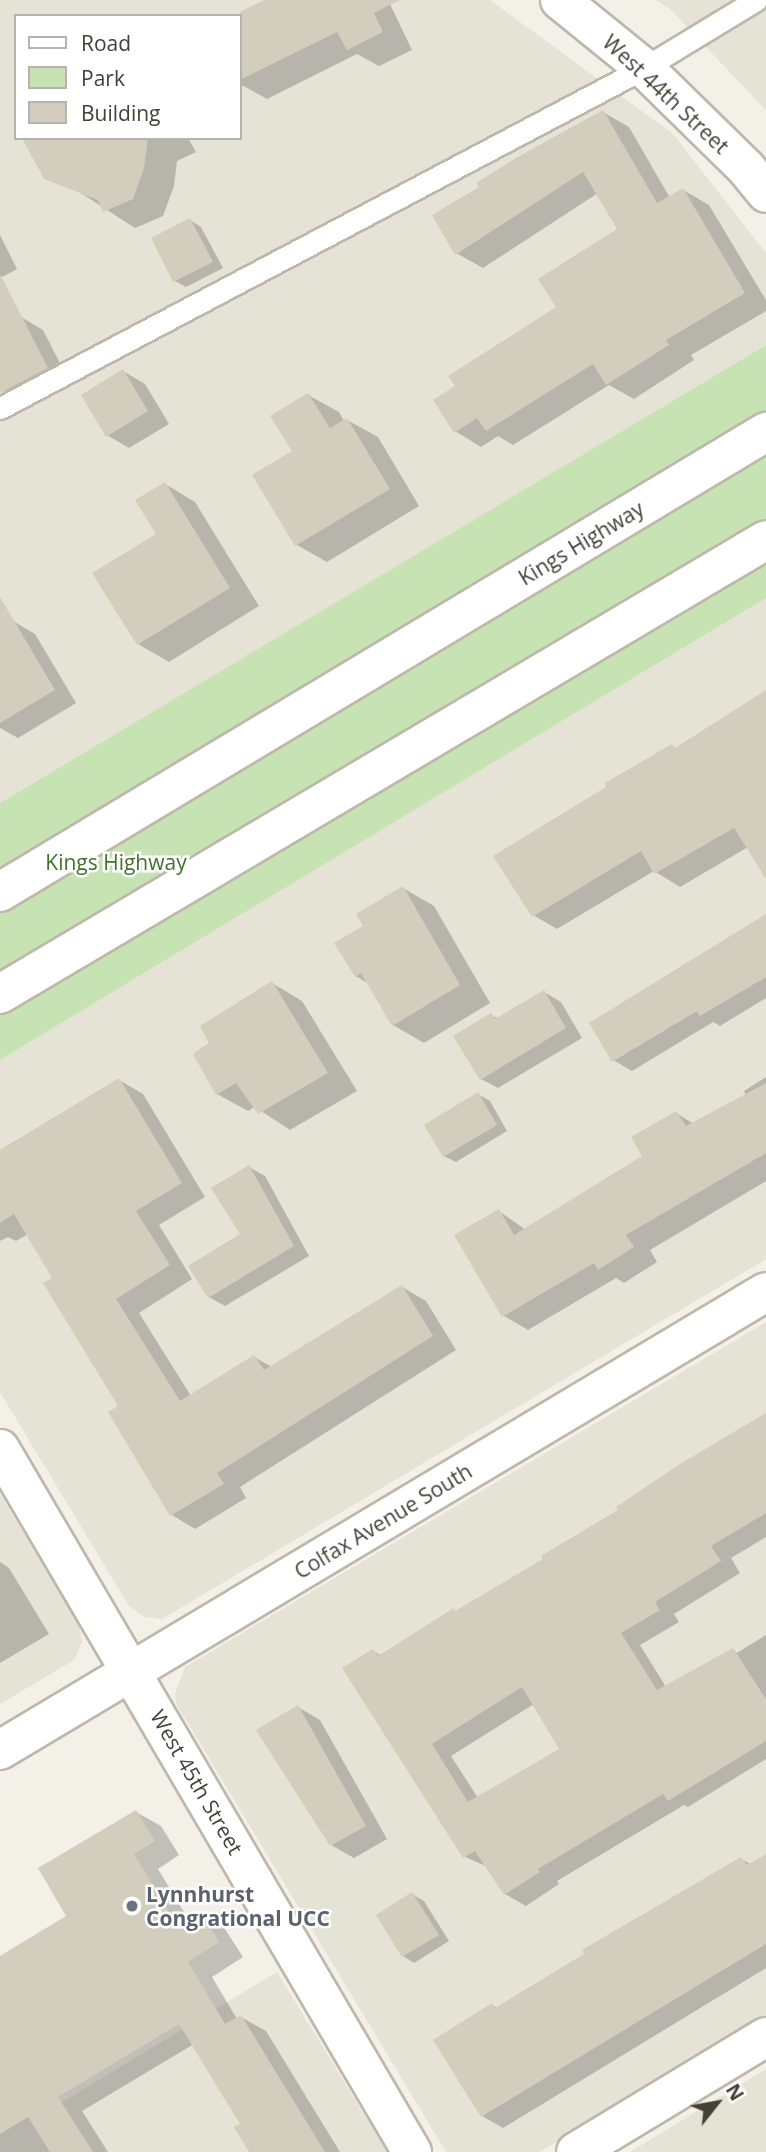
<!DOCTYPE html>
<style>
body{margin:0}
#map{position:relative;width:766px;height:2152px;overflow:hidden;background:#f2f0e7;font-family:"Open Sans",sans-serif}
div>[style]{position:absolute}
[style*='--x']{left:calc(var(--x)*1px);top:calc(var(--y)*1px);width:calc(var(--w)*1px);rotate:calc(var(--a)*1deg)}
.residential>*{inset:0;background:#e5e2d6}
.green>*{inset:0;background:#c8e3b3}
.shadow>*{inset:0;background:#0003}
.building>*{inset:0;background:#d3cdbd}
.roads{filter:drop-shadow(2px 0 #bdb8aa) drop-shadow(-2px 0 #bdb8aa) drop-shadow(0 2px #bdb8aa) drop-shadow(0 -2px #bdb8aa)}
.service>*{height:21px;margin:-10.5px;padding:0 10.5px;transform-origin:10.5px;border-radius:10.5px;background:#fff}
.minor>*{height:38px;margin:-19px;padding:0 19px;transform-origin:19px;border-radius:19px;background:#fff}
.tertiary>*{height:38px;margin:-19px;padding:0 19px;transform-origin:19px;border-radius:19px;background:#fff}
.dots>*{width:19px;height:19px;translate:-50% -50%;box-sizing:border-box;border:4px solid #fff;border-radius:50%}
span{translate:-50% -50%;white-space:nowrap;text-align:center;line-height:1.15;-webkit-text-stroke:5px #fff;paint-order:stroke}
.street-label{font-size:21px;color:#444137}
.park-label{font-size:21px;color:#40712f}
.worship-label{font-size:21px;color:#5b616d;font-weight:700}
.left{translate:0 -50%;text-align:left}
.legend{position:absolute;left:14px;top:14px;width:228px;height:126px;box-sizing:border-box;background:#fff;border:2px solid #b4b3af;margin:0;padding:9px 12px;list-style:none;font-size:21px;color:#444137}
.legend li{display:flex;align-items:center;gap:14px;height:35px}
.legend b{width:35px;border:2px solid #b4b3af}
.north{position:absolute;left:682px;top:2068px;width:70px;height:70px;-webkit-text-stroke:5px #fff;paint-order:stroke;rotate:59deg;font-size:19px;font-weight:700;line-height:28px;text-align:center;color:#444137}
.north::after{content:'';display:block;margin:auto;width:24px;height:32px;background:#444137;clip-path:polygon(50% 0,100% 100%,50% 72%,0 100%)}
</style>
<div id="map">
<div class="residential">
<i style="clip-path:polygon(evenodd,0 0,490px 0,673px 134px,766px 253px,766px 345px,0 803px,0 0,16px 16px,240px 16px,240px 138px,16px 138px,16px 16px)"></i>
<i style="clip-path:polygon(656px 0,766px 0,766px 110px,670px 9px)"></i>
<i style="clip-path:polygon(766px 598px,766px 1259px,162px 1619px,145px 1617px,129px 1606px,0 1392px,0 1060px)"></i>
<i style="clip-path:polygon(766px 1322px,766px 2018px,539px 2152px,446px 2152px,177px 1705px,175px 1694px,185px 1667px)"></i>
<i style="clip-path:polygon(0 1494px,79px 1624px,82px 1642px,74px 1660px,0 1704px)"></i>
<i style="clip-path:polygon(277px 1972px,387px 2152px,0 2152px,0 2041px,44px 2113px)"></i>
<i style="clip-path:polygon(766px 2069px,766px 2152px,630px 2152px)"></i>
</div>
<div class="green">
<i style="clip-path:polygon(766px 345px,766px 598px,0 1060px,0 803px)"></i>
</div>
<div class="shadow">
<i style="clip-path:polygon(268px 0,388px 0,412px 50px,379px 66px,357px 54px,267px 99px,240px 84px,240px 16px,236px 16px)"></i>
<i style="clip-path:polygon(603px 112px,629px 127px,670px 198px,683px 190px,709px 205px,766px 300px,766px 311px,691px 355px,694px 360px,634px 399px,609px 385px,513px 445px,498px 436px,481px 447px,455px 431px,559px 308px,620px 229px,598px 193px,483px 268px,456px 253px)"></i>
<i style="clip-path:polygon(24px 138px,188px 138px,196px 152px,177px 161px,174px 186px,163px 216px,135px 228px,73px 188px)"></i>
<i style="clip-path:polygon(190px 220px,201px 227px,223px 268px,186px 287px,175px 281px)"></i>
<i style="clip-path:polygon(0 235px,17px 269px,0 278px)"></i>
<i style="clip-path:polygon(21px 317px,43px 330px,69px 381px,25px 404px,3px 391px,0 385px,0 327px)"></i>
<i style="clip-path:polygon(123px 371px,145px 384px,169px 424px,129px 448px,107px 435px)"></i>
<i style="clip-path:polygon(308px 395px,339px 412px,344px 421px,347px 420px,378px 437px,419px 506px,327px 562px,297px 545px,294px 451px)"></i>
<i style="clip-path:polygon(165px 484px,195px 502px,259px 606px,169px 662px,138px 644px)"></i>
<i style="clip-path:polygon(13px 621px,35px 634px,76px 703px,18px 738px,0 728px,0 629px)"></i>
<i style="clip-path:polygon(766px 703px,766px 876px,748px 847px,680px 887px,654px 871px,557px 929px,533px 915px,672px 746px,677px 749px)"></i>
<i style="clip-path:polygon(403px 888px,434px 906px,490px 1003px,424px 1043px,393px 1025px,369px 984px,356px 976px,366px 927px)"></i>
<i style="clip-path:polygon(766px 961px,766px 998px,720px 1026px,713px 1022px,632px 1071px,613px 1060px)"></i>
<i style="clip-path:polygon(272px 983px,302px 1001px,357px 1091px,290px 1130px,255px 1107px,248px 1111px,217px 1094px,212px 1043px)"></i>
<i style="clip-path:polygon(544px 992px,561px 1002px,582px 1038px,498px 1088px,481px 1079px,491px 1015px,499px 1019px)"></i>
<i style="clip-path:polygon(766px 1077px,766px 1181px,650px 1250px,657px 1262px,624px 1283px,616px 1278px,528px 1330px,504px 1316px,499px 1211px,526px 1230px,645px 1157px,676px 1113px,694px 1124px,746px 1095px,744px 1091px)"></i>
<i style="clip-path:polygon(119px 1080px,143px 1094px,205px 1197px,159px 1225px,192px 1279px,139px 1313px,191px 1396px,254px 1357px,272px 1367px,402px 1287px,426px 1301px,456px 1350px,240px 1487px,246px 1498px,195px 1529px,172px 1515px,55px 1278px,28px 1234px,16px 1241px,8px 1237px,0 1241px,0 1150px)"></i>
<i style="clip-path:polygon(478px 1094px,490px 1101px,507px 1131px,456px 1162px,444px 1156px)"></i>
<i style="clip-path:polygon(249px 1167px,265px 1176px,309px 1256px,225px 1306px,209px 1297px,242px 1234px)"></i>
<i style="clip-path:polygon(evenodd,766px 1414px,766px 1537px,731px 1558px,740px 1573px,674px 1614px,679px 1622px,640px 1645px,666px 1687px,733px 1650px,737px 1653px,766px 1635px,766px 1759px,688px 1807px,684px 1805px,557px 1881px,559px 1884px,526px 1906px,505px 1894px,488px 1867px,465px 1857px,373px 1651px,382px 1656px,545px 1560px,620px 1511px,618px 1508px,766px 1414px,534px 1704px,561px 1750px,478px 1798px,451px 1756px,534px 1704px)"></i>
<i style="clip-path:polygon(0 1562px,9px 1568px,49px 1634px,0 1663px)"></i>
<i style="clip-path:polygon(298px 1707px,320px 1720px,387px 1839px,354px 1858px,331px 1845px)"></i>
<i style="clip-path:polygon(136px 1812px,161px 1826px,179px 1855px,158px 1869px,190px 1922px,200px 1915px,225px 1929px,243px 1957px,212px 1977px,237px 2019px,241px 2017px,266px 2031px,340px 2152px,251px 2152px,242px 2124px,194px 2044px,82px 2111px,108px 2152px,0 2152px,0 1958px,69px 1916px)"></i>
<i style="clip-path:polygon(766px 1856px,766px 1968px,503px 2128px,482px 2116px,492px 2005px,497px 2008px,741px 1859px,752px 1865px)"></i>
<i style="clip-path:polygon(412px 1894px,424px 1901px,449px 1941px,414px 1963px,403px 1956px)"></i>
</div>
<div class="building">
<i style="clip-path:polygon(264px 0,400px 0,374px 13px,383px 32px,347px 50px,337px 32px,240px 80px,240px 12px)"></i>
<i style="clip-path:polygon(603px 110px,657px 203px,683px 188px,745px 293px,666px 340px,669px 345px,606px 385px,593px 364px,486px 431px,477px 418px,454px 433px,433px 400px,455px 386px,448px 376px,556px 307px,538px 279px,617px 229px,583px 172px,455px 255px,432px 215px,479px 187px,476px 183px,516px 158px)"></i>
<i style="clip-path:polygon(22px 138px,148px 138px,144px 168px,133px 199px,103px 212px,98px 200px,44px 179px)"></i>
<i style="clip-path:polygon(190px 218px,213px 262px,173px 282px,151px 238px)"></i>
<i style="clip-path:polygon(0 274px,48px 368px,0 393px)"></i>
<i style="clip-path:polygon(123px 369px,148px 411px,106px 437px,81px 395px)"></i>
<i style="clip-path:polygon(308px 393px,330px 428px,347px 418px,390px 489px,295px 546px,252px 475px,292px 451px,270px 416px)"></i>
<i style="clip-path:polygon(165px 482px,230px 588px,137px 645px,92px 573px,156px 534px,135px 500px)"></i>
<i style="clip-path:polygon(0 597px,55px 690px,0 723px)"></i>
<i style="clip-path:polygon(766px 690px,766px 879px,734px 828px,654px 874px,641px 851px,532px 917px,493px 856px,606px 787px,605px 783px,672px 744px,675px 748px)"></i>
<i style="clip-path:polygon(403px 886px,460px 985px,392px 1026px,361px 973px,355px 977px,334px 943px,363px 926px,356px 914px)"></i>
<i style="clip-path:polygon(766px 914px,766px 977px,700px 1016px,697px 1011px,612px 1062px,589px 1023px)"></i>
<i style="clip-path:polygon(272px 981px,328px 1073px,258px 1114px,236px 1083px,216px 1095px,193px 1054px,209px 1043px,200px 1026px)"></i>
<i style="clip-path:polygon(544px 990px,566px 1028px,480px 1080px,453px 1036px,491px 1013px,495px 1019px)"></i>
<i style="clip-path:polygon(119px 1078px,182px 1183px,136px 1211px,170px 1265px,116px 1299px,180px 1401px,254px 1355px,264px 1370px,402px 1285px,433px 1336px,217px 1473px,224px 1484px,170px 1516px,108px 1412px,118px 1406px,43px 1283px,52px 1278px,14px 1214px,0 1223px,0 1150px)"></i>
<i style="clip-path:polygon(766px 1083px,766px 1153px,626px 1235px,634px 1247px,598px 1270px,594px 1263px,502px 1317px,454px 1235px,499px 1209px,514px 1235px,642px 1156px,631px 1137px,676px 1111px,686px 1126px)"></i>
<i style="clip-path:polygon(478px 1092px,497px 1125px,443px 1157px,424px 1125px)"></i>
<i style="clip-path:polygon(249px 1165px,294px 1246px,208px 1298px,188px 1266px,240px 1234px,211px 1188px)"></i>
<i style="clip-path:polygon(evenodd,766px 1413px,766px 1513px,711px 1546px,721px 1561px,655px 1602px,660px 1610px,621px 1633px,657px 1690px,733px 1648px,766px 1699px,766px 1741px,668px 1801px,663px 1794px,538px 1869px,540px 1872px,504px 1895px,475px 1851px,463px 1858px,342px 1668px,373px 1649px,378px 1656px,454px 1608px,455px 1611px,543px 1559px,541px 1556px,618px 1510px,616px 1507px,680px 1464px,766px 1413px,522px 1687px,559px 1749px,468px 1802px,432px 1744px,522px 1687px)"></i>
<i style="clip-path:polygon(298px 1705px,366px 1826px,330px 1846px,256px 1730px)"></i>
<i style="clip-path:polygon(136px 1810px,155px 1841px,134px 1854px,178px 1927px,200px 1913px,219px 1942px,188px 1962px,225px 2024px,241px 2015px,325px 2152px,249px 2152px,234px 2127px,240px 2124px,179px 2024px,58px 2097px,93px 2152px,50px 2152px,28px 2117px,0 2134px,0 1956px,66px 1916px,38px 1868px)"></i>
<i style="clip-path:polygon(766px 1854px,766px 1944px,481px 2117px,433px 2040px,492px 2003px,495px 2008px,584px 1954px,582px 1950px,741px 1857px,747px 1865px)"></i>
<i style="clip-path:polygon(412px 1892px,439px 1935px,402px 1957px,376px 1915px)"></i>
</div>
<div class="roads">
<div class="service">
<i style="--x:0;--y:408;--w:728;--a:-27.83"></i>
<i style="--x:644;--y:68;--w:131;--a:-31.3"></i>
</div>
<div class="minor">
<i style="--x:560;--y:0;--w:108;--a:39"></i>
<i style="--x:644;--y:68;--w:143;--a:44.4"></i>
<i style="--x:746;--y:168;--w:32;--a:51"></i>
<i style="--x:0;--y:1449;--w:815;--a:59.63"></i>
<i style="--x:0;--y:1750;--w:892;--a:-30.88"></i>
<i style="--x:576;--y:2152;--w:222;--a:-31.2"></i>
</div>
<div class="tertiary">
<i style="--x:0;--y:892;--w:894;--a:-30.99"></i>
<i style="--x:0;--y:994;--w:890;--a:-30.65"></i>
</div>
</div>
<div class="dots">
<i style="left:132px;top:1906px;background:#6b7280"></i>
</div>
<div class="street-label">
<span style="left:666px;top:94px;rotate:43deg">West 44th Street</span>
<span style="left:581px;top:543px;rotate:-31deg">Kings Highway</span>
<span style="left:383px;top:1521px;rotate:-31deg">Colfax Avenue South</span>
<span style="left:197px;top:1782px;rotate:60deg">West 45th Street</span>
</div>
<div class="park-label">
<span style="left:116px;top:862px">Kings Highway</span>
</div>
<div class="worship-label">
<span class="left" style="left:146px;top:1906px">Lynnhurst<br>Congrational UCC</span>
</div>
<ul class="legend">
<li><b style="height:9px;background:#fff"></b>Road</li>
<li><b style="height:19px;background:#c8e3b3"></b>Park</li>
<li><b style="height:19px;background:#d3cdbd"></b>Building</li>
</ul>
<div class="north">N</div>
</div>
